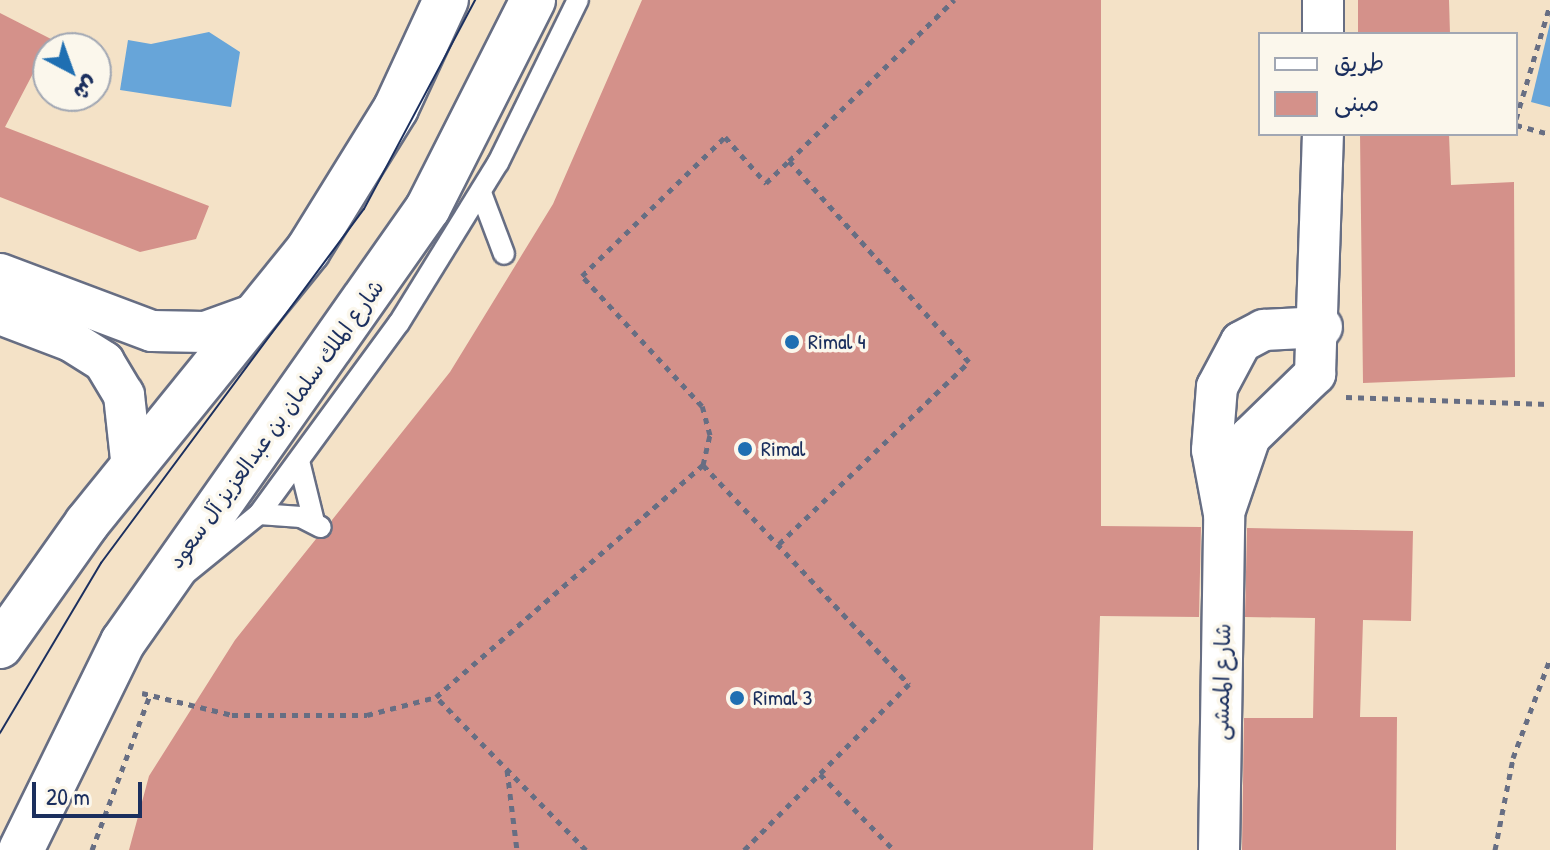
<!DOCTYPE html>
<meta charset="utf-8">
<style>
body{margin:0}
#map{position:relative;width:1550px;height:850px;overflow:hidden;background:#f4e2c7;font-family:"Patrick Hand","Playpen Sans Arabic",sans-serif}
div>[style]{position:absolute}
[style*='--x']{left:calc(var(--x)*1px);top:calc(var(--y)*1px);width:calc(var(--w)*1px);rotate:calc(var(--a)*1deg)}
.water>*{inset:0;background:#67a5d9}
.building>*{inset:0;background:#d4918a}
.path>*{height:5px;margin-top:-2.5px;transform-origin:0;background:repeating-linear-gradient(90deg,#676e83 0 6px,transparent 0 12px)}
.roads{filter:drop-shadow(2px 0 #676e83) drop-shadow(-2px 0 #676e83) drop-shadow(0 2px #676e83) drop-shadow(0 -2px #676e83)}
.lane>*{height:20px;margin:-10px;padding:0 10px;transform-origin:10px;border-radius:10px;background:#fff}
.street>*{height:40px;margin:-20px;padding:0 20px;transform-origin:20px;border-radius:20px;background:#fff}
.primary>*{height:44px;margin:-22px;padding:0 22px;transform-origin:22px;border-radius:22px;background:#fff}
.tram>*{height:2px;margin:-1px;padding:0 1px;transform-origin:1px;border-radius:1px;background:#1b2f5e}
.dots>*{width:22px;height:22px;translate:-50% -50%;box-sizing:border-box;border:4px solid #fbf7ec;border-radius:50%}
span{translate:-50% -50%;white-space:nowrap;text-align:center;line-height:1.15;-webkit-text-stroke:7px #fbf7ec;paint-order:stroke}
.poi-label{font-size:22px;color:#1b2f5e}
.left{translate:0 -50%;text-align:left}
.street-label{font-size:22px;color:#1b2f5e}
.legend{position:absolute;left:1258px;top:32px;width:260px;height:104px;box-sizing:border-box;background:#fbf7ec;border:2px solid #a1a7b3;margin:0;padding:10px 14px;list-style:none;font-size:24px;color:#1b2f5e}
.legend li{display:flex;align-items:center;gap:16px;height:40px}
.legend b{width:40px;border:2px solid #a1a7b3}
.north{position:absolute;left:32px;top:32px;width:80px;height:80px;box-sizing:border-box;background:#fbf7ec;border:2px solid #a1a7b3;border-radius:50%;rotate:139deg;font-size:22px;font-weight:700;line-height:32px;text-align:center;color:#1b2f5e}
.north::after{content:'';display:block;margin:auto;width:28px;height:36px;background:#1f6fb2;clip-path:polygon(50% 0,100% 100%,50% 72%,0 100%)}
.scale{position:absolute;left:32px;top:782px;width:110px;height:36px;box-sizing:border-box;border:4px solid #1b2f5e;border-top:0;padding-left:10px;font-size:24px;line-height:28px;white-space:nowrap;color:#1b2f5e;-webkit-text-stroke:6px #fbf7ec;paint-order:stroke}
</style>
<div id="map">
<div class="water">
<i style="clip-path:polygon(1550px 23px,1550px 107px,1531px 102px)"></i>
<i style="clip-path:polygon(209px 32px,240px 52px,231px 107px,120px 90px,128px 40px,151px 44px)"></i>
</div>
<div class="building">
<i style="clip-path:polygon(642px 0,1101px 0,1101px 526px,1201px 527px,1199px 617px,1100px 616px,1093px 850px,129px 850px,149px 776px,235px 640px,316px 539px,332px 533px,332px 520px,450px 372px,553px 204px)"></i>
<i style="clip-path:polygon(1358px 0,1449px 0,1450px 34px,1358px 34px)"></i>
<i style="clip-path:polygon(0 13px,51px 39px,5px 127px,209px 206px,196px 239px,140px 252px,0 197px)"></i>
<i style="clip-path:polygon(1360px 134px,1449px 134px,1451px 185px,1514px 182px,1515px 377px,1363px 383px)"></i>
<i style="clip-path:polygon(1247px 528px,1413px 531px,1411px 621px,1363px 620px,1360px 717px,1397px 717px,1396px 850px,1242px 850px,1244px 718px,1313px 718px,1315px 618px,1245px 617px)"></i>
</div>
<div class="path">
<i style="--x:1516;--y:119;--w:119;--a:-73.4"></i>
<i style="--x:1516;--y:125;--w:35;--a:15"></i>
<i style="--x:1346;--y:397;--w:204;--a:2"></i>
<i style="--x:703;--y:465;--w:31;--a:-77"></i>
<i style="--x:710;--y:435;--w:30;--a:-105"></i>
<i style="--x:702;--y:406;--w:177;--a:-132.7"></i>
<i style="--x:582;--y:276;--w:199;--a:-44.2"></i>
<i style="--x:725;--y:137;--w:62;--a:48.3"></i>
<i style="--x:766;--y:183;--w:32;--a:-44"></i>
<i style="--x:779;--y:544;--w:263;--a:-43.8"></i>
<i style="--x:969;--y:362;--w:270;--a:-131.8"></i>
<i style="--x:789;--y:161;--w:231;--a:-44.3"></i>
<i style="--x:142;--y:693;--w:93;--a:13.7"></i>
<i style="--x:232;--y:715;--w:135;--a:0"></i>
<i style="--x:367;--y:715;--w:71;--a:-14.6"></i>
<i style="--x:507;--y:770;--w:81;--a:82.9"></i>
<i style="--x:820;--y:774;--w:106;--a:45.8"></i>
<i style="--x:92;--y:850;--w:165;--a:-69.5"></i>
<i style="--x:586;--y:850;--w:214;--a:-134.4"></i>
<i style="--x:436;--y:697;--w:354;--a:-41"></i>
<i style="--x:703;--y:465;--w:301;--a:46.8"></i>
<i style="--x:909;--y:684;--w:234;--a:134.8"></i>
<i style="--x:1495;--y:850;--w:94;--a:-78.9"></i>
<i style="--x:1513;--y:758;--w:106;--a:-69.5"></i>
</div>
<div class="roads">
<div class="lane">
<i style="--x:481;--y:193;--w:65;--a:69.3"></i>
<i style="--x:299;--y:461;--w:63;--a:76.2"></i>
<i style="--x:259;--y:514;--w:42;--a:4.1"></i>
<i style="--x:301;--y:517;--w:22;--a:27"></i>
<i style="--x:184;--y:575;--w:97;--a:-39.1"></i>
<i style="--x:259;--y:514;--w:237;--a:-53.8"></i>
<i style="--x:399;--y:323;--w:188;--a:-58.3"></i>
<i style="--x:498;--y:163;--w:182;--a:-63.9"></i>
</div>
<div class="street">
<i style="--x:1323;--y:34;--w:34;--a:-90"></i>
<i style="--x:0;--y:274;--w:162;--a:20.6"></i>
<i style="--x:152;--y:331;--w:53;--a:1.1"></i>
<i style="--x:205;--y:332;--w:56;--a:-19.7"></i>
<i style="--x:0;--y:314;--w:76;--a:20.8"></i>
<i style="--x:71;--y:341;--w:39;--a:32"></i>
<i style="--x:104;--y:362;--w:39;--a:59"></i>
<i style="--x:124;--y:395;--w:74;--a:83.8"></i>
<i style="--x:1226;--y:507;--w:74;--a:-71.1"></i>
<i style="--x:1250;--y:437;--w:91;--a:-44.1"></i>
<i style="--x:1315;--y:374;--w:240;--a:-88.1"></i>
<i style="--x:1219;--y:850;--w:336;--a:-89.1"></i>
<i style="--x:1224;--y:514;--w:65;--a:-100.6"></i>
<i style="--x:1212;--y:450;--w:63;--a:-85.5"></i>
<i style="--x:1217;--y:387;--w:51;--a:-61.9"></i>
<i style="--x:1241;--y:342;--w:26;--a:-28"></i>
<i style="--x:1264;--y:330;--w:58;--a:-3"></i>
</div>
<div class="primary">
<i style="--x:0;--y:646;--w:151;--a:-54.7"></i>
<i style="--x:87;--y:523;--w:351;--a:-51"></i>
<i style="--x:308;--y:250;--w:167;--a:-58.2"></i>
<i style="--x:396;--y:108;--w:119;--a:-65.2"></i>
<i style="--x:21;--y:850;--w:232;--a:-63.9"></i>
<i style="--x:123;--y:642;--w:530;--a:-54.9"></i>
<i style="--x:428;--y:208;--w:233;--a:-63.2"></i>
</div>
</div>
<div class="tram">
<i style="--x:0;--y:733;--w:198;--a:-59.3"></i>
<i style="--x:101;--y:563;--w:441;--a:-53.4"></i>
<i style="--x:364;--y:209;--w:237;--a:-62"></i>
</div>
<div class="dots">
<i style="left:792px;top:342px;background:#1f6fb2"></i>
<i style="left:745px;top:449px;background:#1f6fb2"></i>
<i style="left:737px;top:698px;background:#1f6fb2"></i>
</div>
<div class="poi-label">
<span class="left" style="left:808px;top:342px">Rimal 4</span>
<span class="left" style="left:761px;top:449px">Rimal</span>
<span class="left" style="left:753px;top:698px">Rimal 3</span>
</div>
<div class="street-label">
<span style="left:276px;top:424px;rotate:-54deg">شارع الملك سلمان بن عبدالعزيز آل سعود</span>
<span style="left:1222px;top:682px;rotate:-89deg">شارع الممشى</span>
</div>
<ul class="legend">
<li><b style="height:10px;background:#fff"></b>طريق</li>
<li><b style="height:22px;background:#d4918a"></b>مبنى</li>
</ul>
<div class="north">ش</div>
<div class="scale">20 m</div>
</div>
